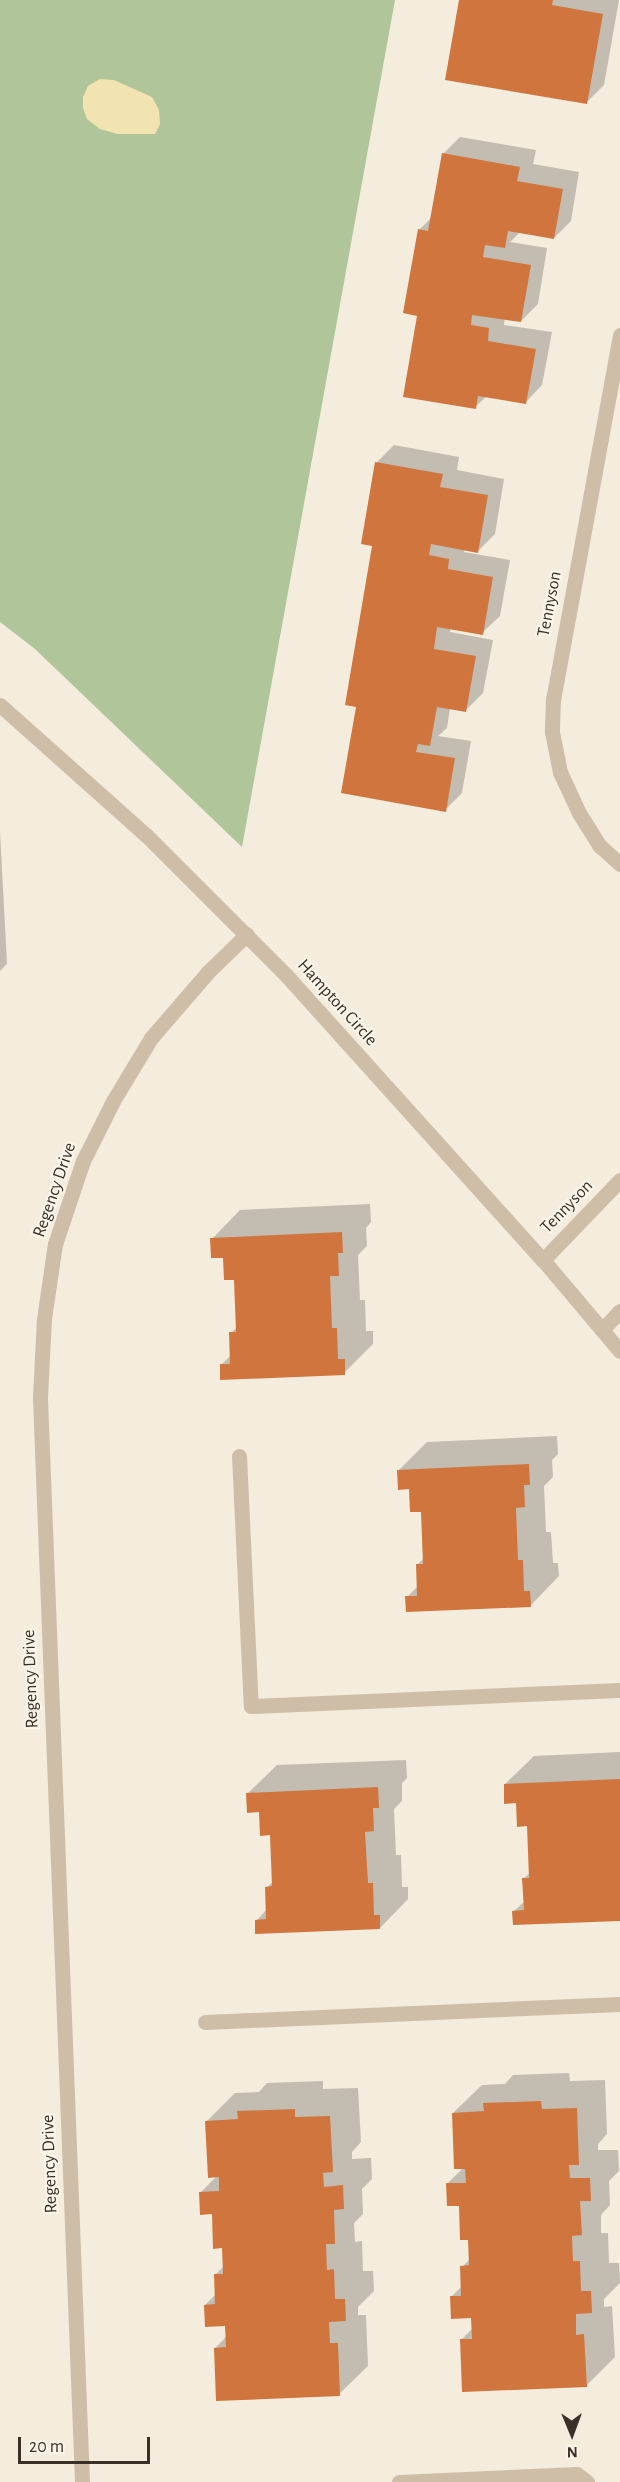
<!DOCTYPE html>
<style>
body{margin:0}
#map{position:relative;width:620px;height:2482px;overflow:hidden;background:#f4ecdc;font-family:"Alegreya Sans",sans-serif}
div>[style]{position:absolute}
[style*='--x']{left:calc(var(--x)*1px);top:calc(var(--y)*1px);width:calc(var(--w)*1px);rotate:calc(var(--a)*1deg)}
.green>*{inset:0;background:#b1c59a}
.sand>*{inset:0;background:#f2e4b0}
.shadow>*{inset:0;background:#0003}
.building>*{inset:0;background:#d0753e}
.minor>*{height:15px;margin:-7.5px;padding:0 7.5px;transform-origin:7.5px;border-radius:7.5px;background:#cebea7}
span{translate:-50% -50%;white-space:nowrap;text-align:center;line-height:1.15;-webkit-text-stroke:4.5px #fbf5e9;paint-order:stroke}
.street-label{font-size:18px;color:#393028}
.north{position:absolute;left:542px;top:2404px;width:60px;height:60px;-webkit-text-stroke:4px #fbf5e9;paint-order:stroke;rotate:179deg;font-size:16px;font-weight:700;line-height:24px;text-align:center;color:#393028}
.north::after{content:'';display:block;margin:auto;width:21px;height:27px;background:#393028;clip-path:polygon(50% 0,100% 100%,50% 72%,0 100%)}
.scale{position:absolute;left:18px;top:2437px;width:132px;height:27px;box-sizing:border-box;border:3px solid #393028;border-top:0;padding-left:8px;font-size:18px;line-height:21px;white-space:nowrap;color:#393028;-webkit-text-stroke:4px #fbf5e9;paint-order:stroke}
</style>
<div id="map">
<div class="green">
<i style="clip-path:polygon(0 0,395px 0,242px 847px,35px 649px,0 622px)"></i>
</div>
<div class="sand">
<i style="clip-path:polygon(100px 79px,114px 80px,152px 97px,159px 110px,160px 124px,155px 134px,118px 134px,100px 129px,87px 119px,83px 108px,83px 97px,88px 86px)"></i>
</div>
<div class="shadow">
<i style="clip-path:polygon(461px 0,619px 0,604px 85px,587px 102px)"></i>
<i style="clip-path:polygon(460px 137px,536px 150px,533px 164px,579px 172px,571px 221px,554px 238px,520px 232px,510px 242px,547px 248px,538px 304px,521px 321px,505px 318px,504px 325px,552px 332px,542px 385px,525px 403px,487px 396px,475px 407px,419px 314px,419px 230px,432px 217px,443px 154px)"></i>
<i style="clip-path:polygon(394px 445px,459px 457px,457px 470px,504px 479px,495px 534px,478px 551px,465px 549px,464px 552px,510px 560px,500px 616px,482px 633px,451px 628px,450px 632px,493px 640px,483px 693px,466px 710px,450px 708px,447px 728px,438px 736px,471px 741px,462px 793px,445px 810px,358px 705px,374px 544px,377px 462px)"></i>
<i style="clip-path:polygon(0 832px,7px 964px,0 971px)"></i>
<i style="clip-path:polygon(370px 1204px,371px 1222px,366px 1228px,367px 1246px,358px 1255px,360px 1300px,365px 1300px,366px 1331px,373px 1331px,373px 1344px,344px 1373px,221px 1365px,231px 1355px,231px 1333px,238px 1326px,236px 1279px,212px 1239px,240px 1210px)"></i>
<i style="clip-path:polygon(557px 1436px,558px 1454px,552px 1460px,553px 1477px,544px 1486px,546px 1532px,551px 1532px,553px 1563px,558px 1563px,559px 1576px,531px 1605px,407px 1597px,418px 1586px,417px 1565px,424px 1558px,422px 1511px,411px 1487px,398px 1471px,427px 1442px)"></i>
<i style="clip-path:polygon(620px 1752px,620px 1919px,514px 1911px,525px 1901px,523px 1879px,531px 1872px,529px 1825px,505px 1784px,534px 1756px)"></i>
<i style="clip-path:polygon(406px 1760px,407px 1778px,402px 1783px,402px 1801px,394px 1809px,396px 1855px,401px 1855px,402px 1887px,408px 1887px,408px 1899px,380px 1928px,257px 1920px,267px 1909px,266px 1888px,274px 1881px,271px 1833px,248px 1793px,277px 1765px)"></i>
<i style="clip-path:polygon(569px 2073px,570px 2081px,605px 2080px,607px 2134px,598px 2144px,598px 2150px,618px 2150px,619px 2171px,609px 2181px,610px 2205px,601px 2215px,601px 2233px,608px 2233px,609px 2263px,619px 2263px,620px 2283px,604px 2299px,604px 2307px,612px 2306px,615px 2357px,586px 2386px,461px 2340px,473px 2328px,473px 2316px,451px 2297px,462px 2286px,462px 2267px,471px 2258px,470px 2239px,460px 2205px,447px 2184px,464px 2167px,453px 2113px,482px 2085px,505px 2084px,513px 2075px)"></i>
<i style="clip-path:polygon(323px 2081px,323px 2089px,358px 2088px,361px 2142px,352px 2152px,352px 2159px,371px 2158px,372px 2179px,362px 2189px,363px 2214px,354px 2223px,355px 2242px,362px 2241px,363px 2271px,373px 2271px,374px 2291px,358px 2307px,358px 2315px,366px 2315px,368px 2366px,339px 2394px,215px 2348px,227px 2336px,226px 2325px,205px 2305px,216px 2294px,215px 2275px,224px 2266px,223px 2247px,214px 2212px,201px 2192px,217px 2176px,207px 2121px,235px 2093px,259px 2092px,267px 2083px)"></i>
</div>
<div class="building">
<i style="clip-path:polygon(459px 0,553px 0,552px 5px,603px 14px,587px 104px,445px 80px)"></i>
<i style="clip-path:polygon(442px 153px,520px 167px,517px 181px,563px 189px,554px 239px,508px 231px,505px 248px,485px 245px,483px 257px,531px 265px,521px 322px,472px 315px,471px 325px,489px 328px,488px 341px,536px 349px,526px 404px,478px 396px,476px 409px,403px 397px,417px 316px,403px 313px,418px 229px,428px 231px)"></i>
<i style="clip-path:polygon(375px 462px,443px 474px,440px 487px,488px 495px,478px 553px,431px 544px,429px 555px,449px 559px,448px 569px,493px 577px,483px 635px,437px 627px,434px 649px,476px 656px,466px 712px,437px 707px,430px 746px,418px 744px,416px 752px,455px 758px,446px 812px,341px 793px,356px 707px,345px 705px,372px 546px,361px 544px)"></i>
<i style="clip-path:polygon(342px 1232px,343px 1253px,338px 1253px,339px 1276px,330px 1276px,332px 1328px,337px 1328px,338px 1359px,345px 1359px,345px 1375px,220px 1380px,220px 1364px,230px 1364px,229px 1332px,236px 1332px,234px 1280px,224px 1280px,223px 1258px,211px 1258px,210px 1238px)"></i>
<i style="clip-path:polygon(529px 1464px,530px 1485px,524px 1485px,525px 1507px,516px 1508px,518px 1560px,523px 1560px,524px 1591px,530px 1591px,531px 1607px,406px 1612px,405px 1596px,417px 1596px,416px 1564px,423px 1564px,421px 1512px,410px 1512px,409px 1489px,398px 1490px,397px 1470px)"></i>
<i style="clip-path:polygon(620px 1779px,620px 1921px,513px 1925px,512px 1911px,524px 1910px,522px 1878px,529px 1878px,527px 1826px,517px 1827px,516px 1803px,504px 1804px,504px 1784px)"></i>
<i style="clip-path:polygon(378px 1787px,379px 1808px,373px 1808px,374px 1831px,365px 1832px,368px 1883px,373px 1883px,374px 1915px,380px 1915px,380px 1929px,255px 1934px,255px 1920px,266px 1919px,265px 1887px,272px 1886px,270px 1835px,260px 1836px,259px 1812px,247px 1813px,246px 1793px)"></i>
<i style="clip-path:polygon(541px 2101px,542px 2109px,577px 2108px,579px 2165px,569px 2165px,570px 2178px,590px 2178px,591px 2201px,580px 2201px,582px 2235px,572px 2236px,573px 2261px,580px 2261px,581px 2291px,591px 2291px,592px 2313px,576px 2314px,576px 2335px,584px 2334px,587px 2387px,462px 2392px,460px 2339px,472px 2339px,471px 2318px,451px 2319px,450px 2296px,461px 2296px,460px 2266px,469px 2265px,468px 2240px,460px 2240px,459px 2206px,447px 2206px,446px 2183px,466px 2183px,465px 2169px,454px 2169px,452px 2113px,484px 2111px,483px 2103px)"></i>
<i style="clip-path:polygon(295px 2109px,295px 2117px,330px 2116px,333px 2172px,323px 2173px,324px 2187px,343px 2185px,344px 2209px,334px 2210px,335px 2244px,326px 2244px,327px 2270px,334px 2269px,335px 2299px,345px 2299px,346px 2321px,329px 2322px,330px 2343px,338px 2343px,340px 2396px,216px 2401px,214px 2348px,226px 2347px,225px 2326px,205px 2327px,204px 2305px,215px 2304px,214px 2274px,223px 2274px,222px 2248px,213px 2249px,212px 2214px,200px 2215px,199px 2192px,219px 2191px,219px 2177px,208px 2178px,205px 2121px,238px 2119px,237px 2111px)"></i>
</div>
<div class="minor">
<i style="--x:620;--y:335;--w:370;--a:100.4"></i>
<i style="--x:553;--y:699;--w:33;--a:92"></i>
<i style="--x:552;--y:732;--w:41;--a:78.7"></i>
<i style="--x:560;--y:772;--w:45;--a:65.1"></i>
<i style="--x:579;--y:813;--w:39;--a:58"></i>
<i style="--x:600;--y:846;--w:27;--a:42"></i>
<i style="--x:0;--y:705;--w:194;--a:41.7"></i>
<i style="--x:145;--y:834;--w:199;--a:45"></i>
<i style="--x:286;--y:975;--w:384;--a:48"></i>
<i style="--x:543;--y:1260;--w:119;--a:49.8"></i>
<i style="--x:543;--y:1260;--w:111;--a:-46.1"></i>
<i style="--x:602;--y:1330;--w:26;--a:-47"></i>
<i style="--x:239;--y:1456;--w:250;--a:87.3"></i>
<i style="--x:251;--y:1706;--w:369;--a:-2.5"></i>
<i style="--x:205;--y:2022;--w:415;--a:-2.5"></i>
<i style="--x:82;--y:2482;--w:1086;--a:-92.22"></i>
<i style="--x:40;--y:1397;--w:78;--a:-87.1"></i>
<i style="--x:44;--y:1319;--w:76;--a:-81.7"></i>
<i style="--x:55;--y:1244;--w:88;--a:-71.4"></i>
<i style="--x:83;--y:1161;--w:67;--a:-63.4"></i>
<i style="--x:113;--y:1101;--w:74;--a:-58.9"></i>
<i style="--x:151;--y:1038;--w:87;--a:-49.2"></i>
<i style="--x:208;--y:972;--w:54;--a:-44.3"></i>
<i style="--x:399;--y:2482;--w:178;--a:-2.6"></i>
<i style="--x:577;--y:2474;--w:13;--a:39"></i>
</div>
<div class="street-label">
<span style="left:550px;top:604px;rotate:-79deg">Tennyson</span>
<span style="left:337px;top:1003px;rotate:48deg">Hampton Circle</span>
<span style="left:55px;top:1190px;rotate:-71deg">Regency Drive</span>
<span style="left:567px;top:1207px;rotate:-46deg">Tennyson</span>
<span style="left:31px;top:1679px;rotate:-92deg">Regency Drive</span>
<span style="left:50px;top:2164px;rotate:-92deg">Regency Drive</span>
</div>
<div class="north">N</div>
<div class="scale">20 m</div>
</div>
